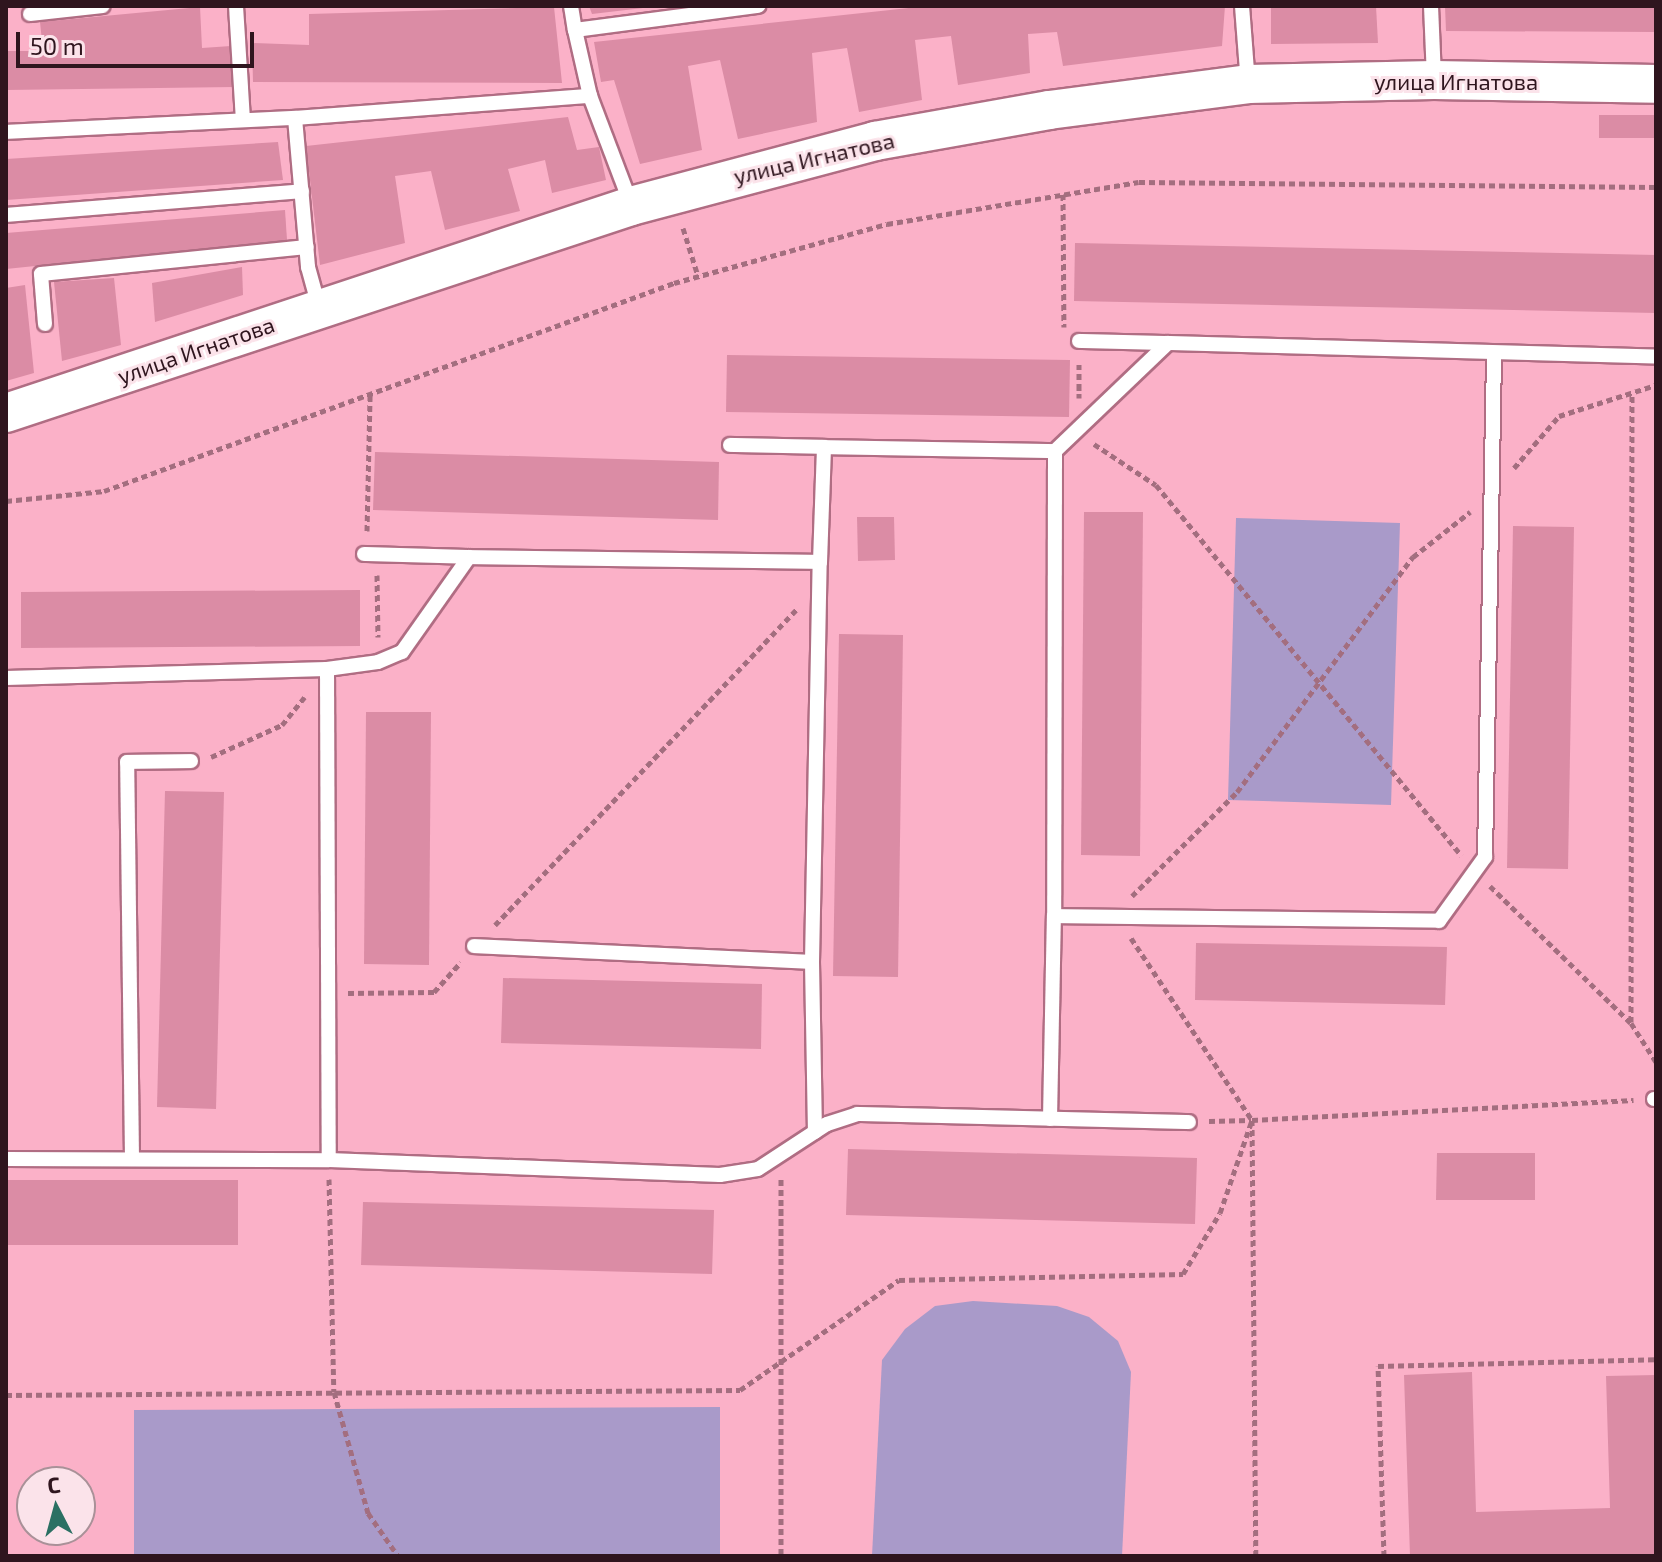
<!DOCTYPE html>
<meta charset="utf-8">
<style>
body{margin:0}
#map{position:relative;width:1662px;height:1562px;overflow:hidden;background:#fbb1c8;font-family:"Exo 2",sans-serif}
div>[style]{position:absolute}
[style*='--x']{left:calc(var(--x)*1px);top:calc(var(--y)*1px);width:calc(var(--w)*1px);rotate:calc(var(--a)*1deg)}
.green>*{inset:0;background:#a99ac9}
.building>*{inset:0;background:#db8ca5}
.path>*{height:5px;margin-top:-2.5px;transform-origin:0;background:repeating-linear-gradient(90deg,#a36e7f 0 6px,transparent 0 10px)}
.roads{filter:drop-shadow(2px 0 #b06d83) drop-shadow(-2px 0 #b06d83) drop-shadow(0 2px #b06d83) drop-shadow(0 -2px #b06d83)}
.lane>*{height:14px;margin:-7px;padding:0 7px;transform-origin:7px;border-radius:7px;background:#fff}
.secondary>*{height:38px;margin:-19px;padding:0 19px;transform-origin:19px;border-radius:19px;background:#fff}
span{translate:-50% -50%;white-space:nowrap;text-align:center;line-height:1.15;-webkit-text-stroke:6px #fbe3ea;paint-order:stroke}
.street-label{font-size:22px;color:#2f151e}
.frame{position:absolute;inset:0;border:8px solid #2f151e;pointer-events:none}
.north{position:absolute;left:16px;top:1466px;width:80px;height:80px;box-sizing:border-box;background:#fbe3ea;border:2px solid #a99198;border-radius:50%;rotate:354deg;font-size:22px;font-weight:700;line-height:32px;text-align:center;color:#2f151e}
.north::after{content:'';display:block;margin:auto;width:28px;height:36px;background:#2b7063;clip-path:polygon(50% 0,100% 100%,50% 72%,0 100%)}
.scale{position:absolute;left:16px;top:32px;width:238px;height:36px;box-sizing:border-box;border:4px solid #2f151e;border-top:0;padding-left:10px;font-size:24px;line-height:28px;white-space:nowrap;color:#2f151e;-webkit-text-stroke:6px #fbe3ea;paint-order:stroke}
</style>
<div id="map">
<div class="green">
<i style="clip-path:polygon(1236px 518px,1400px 523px,1391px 805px,1228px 800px)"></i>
<i style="clip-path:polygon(973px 1301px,1057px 1306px,1089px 1317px,1118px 1341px,1131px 1372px,1122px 1556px,872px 1556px,882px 1360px,905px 1329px,935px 1306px)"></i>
<i style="clip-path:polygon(720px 1407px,720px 1556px,134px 1556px,134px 1410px)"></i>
</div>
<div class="building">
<i style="clip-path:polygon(589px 6px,643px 6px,643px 8px,592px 14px)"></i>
<i style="clip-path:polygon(1225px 6px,1222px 46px,1063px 66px,1057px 32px,1028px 34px,1030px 73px,958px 85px,951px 36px,915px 40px,922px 100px,859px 112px,847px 48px,812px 53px,817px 122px,738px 139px,720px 60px,688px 66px,702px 150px,640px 164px,614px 80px,601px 82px,594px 42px,918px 7px)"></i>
<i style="clip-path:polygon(1271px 6px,1376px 6px,1378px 43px,1271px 44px)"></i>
<i style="clip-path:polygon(1445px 6px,1656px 6px,1656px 32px,1446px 31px)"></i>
<i style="clip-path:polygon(200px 7px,202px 48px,231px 46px,234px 87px,6px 90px,6px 51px,43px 51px,40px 22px)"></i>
<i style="clip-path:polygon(554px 7px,562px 83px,253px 82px,252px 43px,309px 45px,309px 14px)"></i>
<i style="clip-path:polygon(1599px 115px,1656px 115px,1656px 138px,1599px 138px)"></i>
<i style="clip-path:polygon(568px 117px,577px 150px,599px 147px,606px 180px,552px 193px,545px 160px,508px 169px,520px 211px,445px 230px,431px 171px,395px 176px,405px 243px,320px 265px,306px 146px)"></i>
<i style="clip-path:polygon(278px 142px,283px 180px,6px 200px,6px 159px)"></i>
<i style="clip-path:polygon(285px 210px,287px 240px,6px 269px,6px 233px)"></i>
<i style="clip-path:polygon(1075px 243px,1656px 255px,1656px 313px,1074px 301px)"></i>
<i style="clip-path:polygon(242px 267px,243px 295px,155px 322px,152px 283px)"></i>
<i style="clip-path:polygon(114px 278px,121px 345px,62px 361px,54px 282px)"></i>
<i style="clip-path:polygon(25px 285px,34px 373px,6px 381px,6px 288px)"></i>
<i style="clip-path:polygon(727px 355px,1070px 360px,1069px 417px,726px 412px)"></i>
<i style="clip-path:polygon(375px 452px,719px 462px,718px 520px,373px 510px)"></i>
<i style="clip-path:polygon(1084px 512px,1143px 512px,1140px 856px,1081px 855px)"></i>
<i style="clip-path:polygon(857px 517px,894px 517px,895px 560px,858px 561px)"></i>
<i style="clip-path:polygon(1513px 526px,1574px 527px,1568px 869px,1507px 868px)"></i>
<i style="clip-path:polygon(360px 590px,360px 646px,21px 648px,21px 592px)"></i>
<i style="clip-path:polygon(839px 634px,903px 635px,898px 977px,833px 976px)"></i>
<i style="clip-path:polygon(366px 712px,431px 712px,429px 965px,364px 964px)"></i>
<i style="clip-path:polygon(165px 791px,224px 792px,216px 1109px,157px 1107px)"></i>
<i style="clip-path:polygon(1196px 943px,1447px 947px,1445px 1005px,1195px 1000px)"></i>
<i style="clip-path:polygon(503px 978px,762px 984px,761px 1049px,501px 1043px)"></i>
<i style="clip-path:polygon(848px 1149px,1197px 1158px,1195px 1224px,846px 1215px)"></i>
<i style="clip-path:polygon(1437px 1153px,1535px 1153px,1535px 1200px,1436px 1200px)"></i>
<i style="clip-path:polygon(6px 1180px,238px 1180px,238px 1245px,6px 1245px)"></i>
<i style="clip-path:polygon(363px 1202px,714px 1210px,712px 1274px,361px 1265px)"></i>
<i style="clip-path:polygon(1472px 1372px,1476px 1512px,1610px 1508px,1606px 1376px,1656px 1375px,1656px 1556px,1410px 1556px,1404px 1375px)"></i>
</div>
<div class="path">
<i style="--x:1063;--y:194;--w:133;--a:89.6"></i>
<i style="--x:683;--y:228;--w:50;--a:72.6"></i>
<i style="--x:1079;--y:364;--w:34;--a:90"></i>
<i style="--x:1094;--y:444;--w:74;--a:33.5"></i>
<i style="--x:1156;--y:485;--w:480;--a:50.5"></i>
<i style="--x:1514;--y:468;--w:69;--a:-49.1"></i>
<i style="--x:1559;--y:416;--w:102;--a:-17.7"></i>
<i style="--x:6;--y:501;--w:99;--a:-5.8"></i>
<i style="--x:104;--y:491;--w:607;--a:-20.05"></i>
<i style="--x:674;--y:283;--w:221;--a:-15.5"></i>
<i style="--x:887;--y:224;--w:255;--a:-9.5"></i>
<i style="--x:1139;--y:182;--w:517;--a:0.55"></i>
<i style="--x:367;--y:531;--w:137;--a:-88.7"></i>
<i style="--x:377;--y:575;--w:62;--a:89.1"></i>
<i style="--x:211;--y:757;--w:78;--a:-24.3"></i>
<i style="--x:282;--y:725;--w:36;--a:-51"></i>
<i style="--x:1490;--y:886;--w:197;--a:44.2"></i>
<i style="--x:1631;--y:1023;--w:46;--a:57.3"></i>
<i style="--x:1132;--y:896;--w:148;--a:-44.7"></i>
<i style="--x:1237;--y:792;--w:294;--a:-53.2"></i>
<i style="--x:1413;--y:557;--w:73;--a:-38.3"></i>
<i style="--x:495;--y:925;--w:437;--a:-46.3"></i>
<i style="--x:1131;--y:938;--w:219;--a:56.4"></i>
<i style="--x:1252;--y:1120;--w:436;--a:89.5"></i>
<i style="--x:348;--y:993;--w:86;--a:-0.7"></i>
<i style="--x:434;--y:992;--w:40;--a:-48"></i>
<i style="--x:1631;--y:1022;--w:629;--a:-89.91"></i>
<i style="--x:1209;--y:1121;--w:42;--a:-1.4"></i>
<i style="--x:329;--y:1179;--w:213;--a:88.7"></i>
<i style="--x:334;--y:1392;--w:126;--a:74.3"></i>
<i style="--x:368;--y:1513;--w:52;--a:55.1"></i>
<i style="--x:781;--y:1179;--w:377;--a:90"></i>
<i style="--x:6;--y:1395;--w:734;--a:-0.39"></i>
<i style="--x:740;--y:1390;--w:193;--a:-34.7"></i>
<i style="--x:899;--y:1280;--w:284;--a:-1.2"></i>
<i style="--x:1183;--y:1274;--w:71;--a:-58.8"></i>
<i style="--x:1220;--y:1213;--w:98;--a:-71"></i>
<i style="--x:1252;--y:1120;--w:382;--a:-3"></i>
<i style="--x:1384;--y:1556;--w:190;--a:-91.8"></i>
<i style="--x:1378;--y:1366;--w:278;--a:-1.4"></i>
</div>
<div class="roads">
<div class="lane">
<i style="--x:236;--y:6;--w:114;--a:86.5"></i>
<i style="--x:571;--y:6;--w:24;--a:81"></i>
<i style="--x:1242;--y:6;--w:78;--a:85.6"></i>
<i style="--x:1431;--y:6;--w:72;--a:87.6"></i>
<i style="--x:30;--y:14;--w:73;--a:-6.3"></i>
<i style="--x:590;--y:96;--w:68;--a:-102.8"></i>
<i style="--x:575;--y:30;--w:185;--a:-7.5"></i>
<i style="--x:295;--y:118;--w:296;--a:-4.3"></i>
<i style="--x:590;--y:96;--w:116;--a:69.2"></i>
<i style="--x:6;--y:132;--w:289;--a:-2.8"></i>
<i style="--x:295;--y:118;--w:150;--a:85"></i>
<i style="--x:308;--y:267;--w:41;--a:74.6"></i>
<i style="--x:6;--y:215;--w:297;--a:-4.6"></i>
<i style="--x:45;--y:324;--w:50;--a:-94.6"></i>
<i style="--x:41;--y:274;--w:267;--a:-5.8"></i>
<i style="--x:1079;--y:341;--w:89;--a:1.3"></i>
<i style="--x:730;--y:445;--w:94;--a:1.2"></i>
<i style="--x:1055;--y:451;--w:465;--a:90.1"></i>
<i style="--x:1054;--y:916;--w:385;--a:0.7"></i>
<i style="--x:1439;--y:921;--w:79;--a:-54.3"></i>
<i style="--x:1485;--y:857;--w:502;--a:-88.97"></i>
<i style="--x:364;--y:554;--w:105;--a:1.6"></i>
<i style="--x:327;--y:669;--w:491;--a:89.8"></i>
<i style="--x:6;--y:678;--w:321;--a:-1.6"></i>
<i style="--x:327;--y:669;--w:51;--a:-7.8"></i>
<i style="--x:378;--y:662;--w:26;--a:-23"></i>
<i style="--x:402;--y:652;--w:116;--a:-54.8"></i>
<i style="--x:469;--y:557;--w:351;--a:0.8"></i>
<i style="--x:820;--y:562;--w:115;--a:-88"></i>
<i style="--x:824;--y:447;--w:231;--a:1"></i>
<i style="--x:1055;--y:451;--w:156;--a:-43.7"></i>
<i style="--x:1168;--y:343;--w:488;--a:1.6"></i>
<i style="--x:474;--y:946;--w:338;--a:2.7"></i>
<i style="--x:812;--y:962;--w:400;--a:-88.9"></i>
<i style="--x:812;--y:962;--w:170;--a:89"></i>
<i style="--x:1654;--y:1099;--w:2;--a:0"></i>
<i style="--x:1050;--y:1119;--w:203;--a:-88.9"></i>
<i style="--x:132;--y:1158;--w:396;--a:-90.7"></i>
<i style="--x:127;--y:762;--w:64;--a:-0.9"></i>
<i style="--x:6;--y:1159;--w:323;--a:0.2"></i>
<i style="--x:329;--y:1160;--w:391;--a:2.2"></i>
<i style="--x:720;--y:1175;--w:38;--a:-9"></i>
<i style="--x:758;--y:1169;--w:82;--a:-33.1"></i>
<i style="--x:827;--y:1124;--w:32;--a:-18"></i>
<i style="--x:857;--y:1114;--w:332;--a:1.4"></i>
</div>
<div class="secondary">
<i style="--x:6;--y:413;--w:658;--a:-18.32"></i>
<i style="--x:631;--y:206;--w:253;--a:-14.9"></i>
<i style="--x:875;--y:141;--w:177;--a:-10.1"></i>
<i style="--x:1049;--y:110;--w:201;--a:-7.4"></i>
<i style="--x:1248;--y:84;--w:186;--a:-1.2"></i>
<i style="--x:1434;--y:80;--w:222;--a:1"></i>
</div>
</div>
<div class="street-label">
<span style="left:1456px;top:82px">улица Игнатова</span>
<span style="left:814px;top:158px;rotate:-13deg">улица Игнатова</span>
<span style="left:196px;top:350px;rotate:-19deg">улица Игнатова</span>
</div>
<div class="frame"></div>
<div class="north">С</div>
<div class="scale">50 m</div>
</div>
